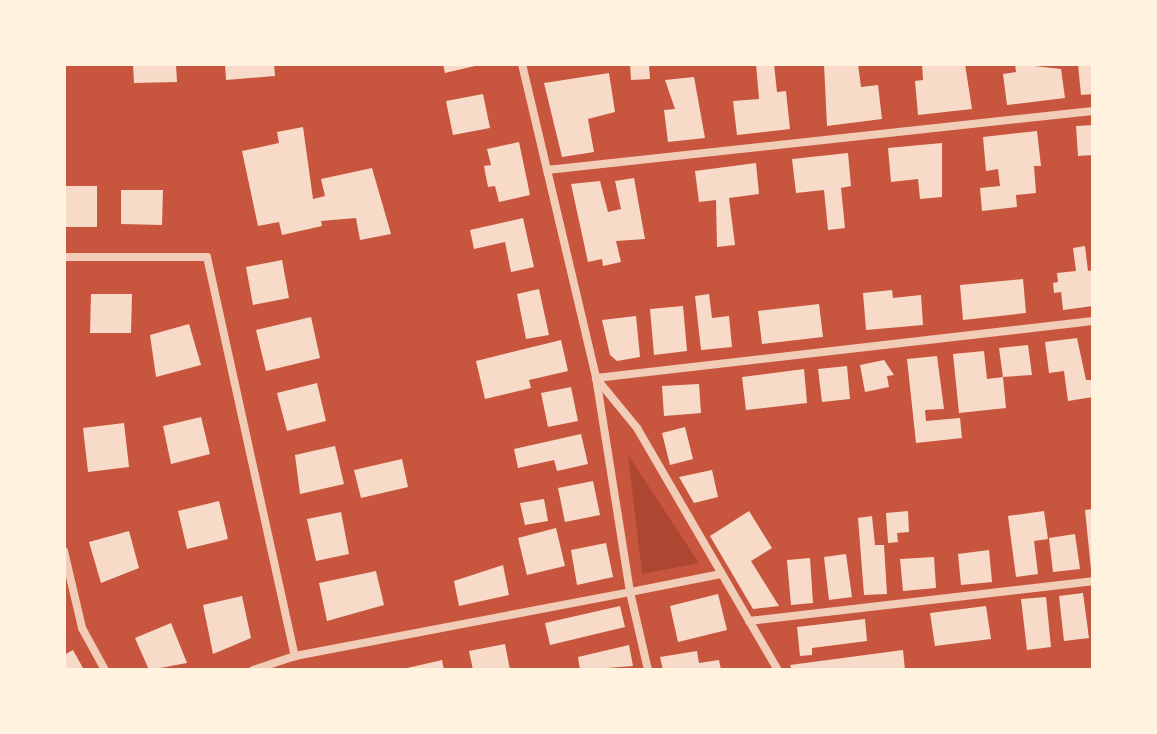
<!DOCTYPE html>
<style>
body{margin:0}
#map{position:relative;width:1157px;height:734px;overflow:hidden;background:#c8553d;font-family:"Golos Text",sans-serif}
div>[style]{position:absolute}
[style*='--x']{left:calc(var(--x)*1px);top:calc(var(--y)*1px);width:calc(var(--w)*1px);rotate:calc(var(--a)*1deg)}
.green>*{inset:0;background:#ae4732}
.building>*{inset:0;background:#f7dbc8}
.minor>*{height:8px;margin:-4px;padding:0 4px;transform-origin:4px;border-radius:4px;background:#f1ccb7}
span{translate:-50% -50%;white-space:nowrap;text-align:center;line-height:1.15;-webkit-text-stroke:8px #fff3e0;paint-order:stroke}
.frame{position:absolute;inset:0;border:66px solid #fff3e0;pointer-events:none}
</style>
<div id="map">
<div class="green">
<i style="clip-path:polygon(628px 455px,699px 563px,642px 574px)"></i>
</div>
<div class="building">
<i style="clip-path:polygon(133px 64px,176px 64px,177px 82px,134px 83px)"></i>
<i style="clip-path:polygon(225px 64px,274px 64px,275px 76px,226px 80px)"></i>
<i style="clip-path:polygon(443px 64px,478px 64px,479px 65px,445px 73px)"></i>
<i style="clip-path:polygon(630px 64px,649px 64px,650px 79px,631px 80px)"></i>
<i style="clip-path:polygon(756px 64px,774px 64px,777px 92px,786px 91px,790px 129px,737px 135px,733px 101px,759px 99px)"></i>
<i style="clip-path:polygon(824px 64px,858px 64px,861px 87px,878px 85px,882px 119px,827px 126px)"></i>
<i style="clip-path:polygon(922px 64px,965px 64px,972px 109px,918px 115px,915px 81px,923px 80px)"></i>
<i style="clip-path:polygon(1015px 64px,1061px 69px,1065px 98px,1007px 105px,1003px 74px,1016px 72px)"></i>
<i style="clip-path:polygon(1078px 64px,1093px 64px,1093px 94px,1081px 95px)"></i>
<i style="clip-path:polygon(609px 73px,615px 112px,588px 119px,594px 152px,562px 157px,544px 83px)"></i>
<i style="clip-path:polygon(694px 77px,705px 138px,668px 142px,664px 110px,675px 109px,665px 80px)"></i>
<i style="clip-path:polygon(483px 94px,490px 128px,453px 135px,446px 101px)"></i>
<i style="clip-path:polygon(1093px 125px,1093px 155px,1078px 156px,1076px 126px)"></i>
<i style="clip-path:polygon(303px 127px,313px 199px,325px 196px,321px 179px,372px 168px,391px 234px,360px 240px,356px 218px,321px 221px,322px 226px,282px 235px,279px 222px,258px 226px,242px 151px,279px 143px,277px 132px)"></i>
<i style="clip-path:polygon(1037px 131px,1041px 166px,1034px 166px,1036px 193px,1016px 195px,1017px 207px,982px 211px,980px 188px,1000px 186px,998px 169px,986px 171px,983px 137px)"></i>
<i style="clip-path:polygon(519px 142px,530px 195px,499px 202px,495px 186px,488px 187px,486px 177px,484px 166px,491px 165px,487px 149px)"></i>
<i style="clip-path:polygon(942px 143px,942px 197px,920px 199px,918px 179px,891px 182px,888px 148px)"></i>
<i style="clip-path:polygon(848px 153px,851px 186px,841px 188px,845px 228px,828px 230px,824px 190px,796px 193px,792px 159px)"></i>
<i style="clip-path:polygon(756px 163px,759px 194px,729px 198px,735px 245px,717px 247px,716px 200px,699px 202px,695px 171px)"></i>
<i style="clip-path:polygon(634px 178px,645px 239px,616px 241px,621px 262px,603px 266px,602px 259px,588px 262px,571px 184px,600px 181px,608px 212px,621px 209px,615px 181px)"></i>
<i style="clip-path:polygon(64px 186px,97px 186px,97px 227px,64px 227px)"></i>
<i style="clip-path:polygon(121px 190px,163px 190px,162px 225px,121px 224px)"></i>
<i style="clip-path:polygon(523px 218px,534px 267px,511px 272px,505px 242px,474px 249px,470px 230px)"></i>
<i style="clip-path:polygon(1085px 246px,1088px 271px,1093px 270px,1093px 306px,1063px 310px,1061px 292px,1054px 293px,1053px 283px,1058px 282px,1057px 273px,1076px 271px,1073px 248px)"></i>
<i style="clip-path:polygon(282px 260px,289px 298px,253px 305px,246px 267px)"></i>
<i style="clip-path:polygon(1023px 279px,1026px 313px,963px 320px,960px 285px)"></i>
<i style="clip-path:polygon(539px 289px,549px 335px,526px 339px,517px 294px)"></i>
<i style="clip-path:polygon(892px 290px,893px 298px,921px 295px,923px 325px,866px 330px,863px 293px)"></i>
<i style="clip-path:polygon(91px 294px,132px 294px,131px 333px,90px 333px)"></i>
<i style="clip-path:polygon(709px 294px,712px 318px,729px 316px,732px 347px,701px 350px,695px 296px)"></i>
<i style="clip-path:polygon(819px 304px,823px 337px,762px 344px,758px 311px)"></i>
<i style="clip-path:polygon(683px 306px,687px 351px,654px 355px,650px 309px)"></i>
<i style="clip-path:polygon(636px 316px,640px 357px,617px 361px,610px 355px,602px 320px)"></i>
<i style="clip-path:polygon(311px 317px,320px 358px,266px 371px,256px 330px)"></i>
<i style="clip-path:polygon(189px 324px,201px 365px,156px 377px,150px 335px)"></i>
<i style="clip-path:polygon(1077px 338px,1086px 380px,1093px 380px,1093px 397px,1068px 401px,1064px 371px,1049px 373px,1045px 342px)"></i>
<i style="clip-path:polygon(561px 340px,568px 371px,529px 380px,531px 388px,485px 399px,476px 361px)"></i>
<i style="clip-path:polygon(1028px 345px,1032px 375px,1003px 377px,999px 348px)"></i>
<i style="clip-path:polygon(984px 351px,987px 379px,1003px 377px,1006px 408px,959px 413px,953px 354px)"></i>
<i style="clip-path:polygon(937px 356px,944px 409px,925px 410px,926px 421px,960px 418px,962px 438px,916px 443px,907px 359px)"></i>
<i style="clip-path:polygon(884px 360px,894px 375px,887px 376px,889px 387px,865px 392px,860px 365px)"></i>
<i style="clip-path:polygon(847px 366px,850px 399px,822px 402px,818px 369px)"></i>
<i style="clip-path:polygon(804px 369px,807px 403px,746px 410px,742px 377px)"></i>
<i style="clip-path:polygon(317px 383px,326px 421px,287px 431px,277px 393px)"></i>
<i style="clip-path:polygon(699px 384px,701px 413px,664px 416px,662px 386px)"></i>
<i style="clip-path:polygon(571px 387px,578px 421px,548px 427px,541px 393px)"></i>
<i style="clip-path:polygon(201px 417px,210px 454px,171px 464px,163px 426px)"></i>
<i style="clip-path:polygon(124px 423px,129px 467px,88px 472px,83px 428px)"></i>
<i style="clip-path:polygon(685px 427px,693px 459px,670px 465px,662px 433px)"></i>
<i style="clip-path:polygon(581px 434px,588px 464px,557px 471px,554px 460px,518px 468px,514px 449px)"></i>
<i style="clip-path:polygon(335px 446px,344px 484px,300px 494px,295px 455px)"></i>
<i style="clip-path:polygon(402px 459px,408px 487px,361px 498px,354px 470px)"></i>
<i style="clip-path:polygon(712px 470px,718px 497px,694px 503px,679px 477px)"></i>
<i style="clip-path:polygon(593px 481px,600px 515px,565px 522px,558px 488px)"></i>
<i style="clip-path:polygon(544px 499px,548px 521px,525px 525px,520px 503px)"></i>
<i style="clip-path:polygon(219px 501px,228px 539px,187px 549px,178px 511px)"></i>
<i style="clip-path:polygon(1093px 509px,1093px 569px,1091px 569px,1085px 510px)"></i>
<i style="clip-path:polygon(749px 511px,772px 548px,751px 561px,779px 606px,753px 609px,710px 536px)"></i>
<i style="clip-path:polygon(908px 511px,909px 532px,897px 533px,898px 542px,888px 543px,886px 513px)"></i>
<i style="clip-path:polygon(1044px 511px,1048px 539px,1034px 541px,1038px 574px,1016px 577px,1008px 516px)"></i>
<i style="clip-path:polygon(341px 512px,349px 554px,316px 561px,307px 519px)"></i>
<i style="clip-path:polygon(872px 516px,875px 545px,884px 545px,887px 594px,864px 595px,858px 518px)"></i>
<i style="clip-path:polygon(556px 528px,565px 566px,527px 575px,518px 538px)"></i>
<i style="clip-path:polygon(129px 531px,139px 568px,101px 583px,89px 542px)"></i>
<i style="clip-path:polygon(1075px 534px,1080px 569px,1053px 572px,1049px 538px)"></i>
<i style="clip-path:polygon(606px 543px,613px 577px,577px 585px,571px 550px)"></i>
<i style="clip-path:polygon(989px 550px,992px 582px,961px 585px,958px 554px)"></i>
<i style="clip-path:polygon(846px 554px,852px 597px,829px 600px,824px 557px)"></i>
<i style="clip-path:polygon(934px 557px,936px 588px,903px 591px,900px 559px)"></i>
<i style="clip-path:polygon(810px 558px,813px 603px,791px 605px,787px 560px)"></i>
<i style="clip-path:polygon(503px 565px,509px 595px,459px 606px,454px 581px)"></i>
<i style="clip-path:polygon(376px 571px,384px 605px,327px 621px,319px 583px)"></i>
<i style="clip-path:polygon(1083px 593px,1089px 638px,1064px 641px,1059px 596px)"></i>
<i style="clip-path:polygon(718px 594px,727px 630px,678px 642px,670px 606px)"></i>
<i style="clip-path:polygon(242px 596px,251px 638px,213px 654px,203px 605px)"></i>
<i style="clip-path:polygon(1046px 597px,1051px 647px,1027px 650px,1021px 599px)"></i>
<i style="clip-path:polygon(620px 606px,625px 627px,550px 645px,545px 623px)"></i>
<i style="clip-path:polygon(986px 606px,991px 639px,935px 646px,930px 613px)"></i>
<i style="clip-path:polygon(865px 619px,867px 641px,812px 648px,812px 655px,800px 656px,797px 627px)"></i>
<i style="clip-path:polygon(171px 623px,187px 663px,149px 670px,135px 638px)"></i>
<i style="clip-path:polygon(505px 644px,510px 670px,473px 670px,469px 651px)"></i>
<i style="clip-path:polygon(629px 645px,633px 666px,580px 670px,578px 657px)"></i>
<i style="clip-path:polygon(73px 650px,84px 670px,64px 670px,64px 655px)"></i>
<i style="clip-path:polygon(903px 650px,905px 670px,792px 670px,790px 665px)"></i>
<i style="clip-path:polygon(697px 651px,699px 663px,719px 660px,721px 670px,663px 670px,660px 657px)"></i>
<i style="clip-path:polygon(442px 660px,444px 670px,403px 670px,403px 669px)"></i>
</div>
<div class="minor">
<i style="--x:522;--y:64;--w:323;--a:76.7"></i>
<i style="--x:596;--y:378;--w:65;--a:50.6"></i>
<i style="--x:637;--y:428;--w:280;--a:59.8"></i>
<i style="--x:547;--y:170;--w:549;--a:-6.17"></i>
<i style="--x:64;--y:257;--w:143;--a:0"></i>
<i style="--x:207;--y:257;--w:409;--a:77.6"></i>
<i style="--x:64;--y:551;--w:79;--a:76.8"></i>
<i style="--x:82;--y:628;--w:48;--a:61.3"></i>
<i style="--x:721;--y:574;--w:93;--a:168.8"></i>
<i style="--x:630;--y:592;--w:217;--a:-99"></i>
<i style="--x:596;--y:378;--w:500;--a:-6.54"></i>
<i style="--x:749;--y:621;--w:346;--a:-6.6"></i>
<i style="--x:253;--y:670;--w:44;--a:-18.4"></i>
<i style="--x:295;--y:656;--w:341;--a:-10.8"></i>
<i style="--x:630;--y:592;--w:80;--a:77"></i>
</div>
<div class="frame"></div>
</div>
